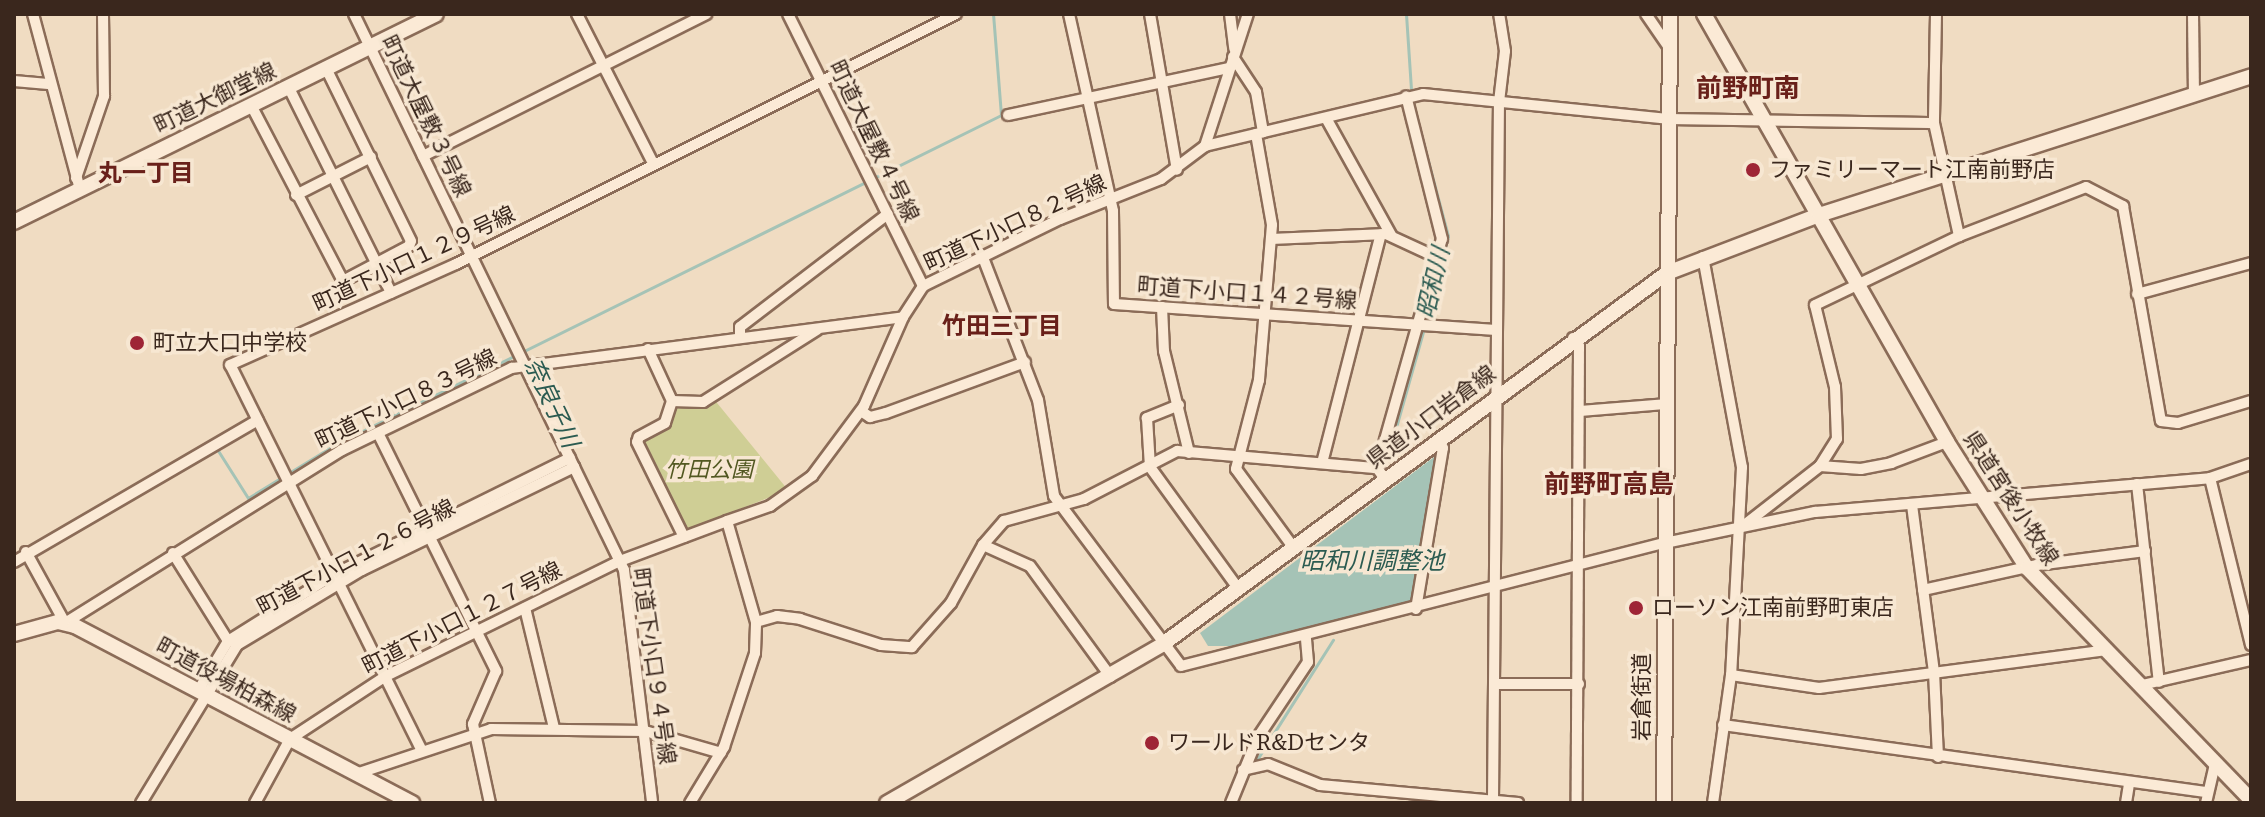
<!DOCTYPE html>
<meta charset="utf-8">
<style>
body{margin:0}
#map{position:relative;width:2265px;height:817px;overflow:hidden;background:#f0dcc2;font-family:"Roboto Serif","Noto Sans JP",serif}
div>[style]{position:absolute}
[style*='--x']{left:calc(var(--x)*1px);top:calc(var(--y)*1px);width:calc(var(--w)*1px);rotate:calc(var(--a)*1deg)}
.green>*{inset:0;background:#cfce95}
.water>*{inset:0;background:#a5c3b6}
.stream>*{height:3px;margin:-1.5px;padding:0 1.5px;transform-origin:1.5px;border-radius:1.5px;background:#a5c3b6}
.roads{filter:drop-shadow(2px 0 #8b6c58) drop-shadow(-2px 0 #8b6c58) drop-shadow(0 2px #8b6c58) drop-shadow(0 -2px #8b6c58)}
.street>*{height:10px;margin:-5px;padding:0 5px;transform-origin:5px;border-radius:5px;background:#fbead6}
.secondary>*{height:14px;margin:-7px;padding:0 7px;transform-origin:7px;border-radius:7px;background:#fbead6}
.dots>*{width:22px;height:22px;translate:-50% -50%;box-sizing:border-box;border:4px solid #f7e7d2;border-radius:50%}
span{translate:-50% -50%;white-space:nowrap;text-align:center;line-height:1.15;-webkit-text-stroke:7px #f7e7d2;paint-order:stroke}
.street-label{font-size:22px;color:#3a271d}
.poi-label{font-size:22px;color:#3a271d}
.left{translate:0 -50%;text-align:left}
.park-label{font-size:22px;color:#525822;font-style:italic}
.neighbourhood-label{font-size:24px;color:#69201a;font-weight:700}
.water-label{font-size:24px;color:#2b5b51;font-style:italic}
.quarter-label{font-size:26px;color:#69201a;font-weight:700}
.frame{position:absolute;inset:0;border:16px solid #3a271d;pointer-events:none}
</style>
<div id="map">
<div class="green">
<i style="clip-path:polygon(713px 398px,788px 490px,687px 530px,641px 442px,679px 404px)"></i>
</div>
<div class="water">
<i style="clip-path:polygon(1438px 454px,1415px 601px,1233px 646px,1208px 646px,1200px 633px)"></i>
</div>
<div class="stream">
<i style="--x:1406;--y:14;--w:75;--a:86.2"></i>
<i style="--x:88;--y:127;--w:34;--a:-73"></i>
<i style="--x:98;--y:95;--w:81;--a:-90"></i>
<i style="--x:1419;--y:127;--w:113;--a:75.1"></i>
<i style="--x:1448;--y:236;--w:88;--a:104.5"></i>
<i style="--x:14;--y:212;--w:64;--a:-25.8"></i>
<i style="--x:72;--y:184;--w:26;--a:-99"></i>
<i style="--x:532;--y:369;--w:102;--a:64.4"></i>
<i style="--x:217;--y:449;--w:58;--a:57.7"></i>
<i style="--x:248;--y:498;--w:103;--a:-31.5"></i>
<i style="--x:336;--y:444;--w:742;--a:-26.32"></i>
<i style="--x:1001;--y:115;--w:101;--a:-94.5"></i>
<i style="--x:1387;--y:459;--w:136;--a:-74.2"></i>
<i style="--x:1258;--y:758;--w:140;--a:-57.6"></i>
</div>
<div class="roads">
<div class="street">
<i style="--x:33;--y:14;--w:182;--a:75"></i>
<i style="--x:354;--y:14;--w:618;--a:64.1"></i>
<i style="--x:624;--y:570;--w:235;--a:83.1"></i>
<i style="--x:577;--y:14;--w:169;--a:63"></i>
<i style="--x:788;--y:14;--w:304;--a:63.6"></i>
<i style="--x:1069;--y:14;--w:202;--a:77.4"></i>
<i style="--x:1113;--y:211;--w:93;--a:89.4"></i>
<i style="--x:1114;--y:304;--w:383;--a:3.9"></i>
<i style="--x:1150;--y:14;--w:158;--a:80.2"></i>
<i style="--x:1230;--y:14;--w:35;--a:83"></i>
<i style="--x:1646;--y:14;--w:42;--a:55.6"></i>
<i style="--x:1936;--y:14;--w:109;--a:91.1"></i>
<i style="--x:1934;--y:123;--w:116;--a:77.5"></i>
<i style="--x:2193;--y:14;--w:82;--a:89.3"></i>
<i style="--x:1233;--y:57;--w:42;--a:56.7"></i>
<i style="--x:1256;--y:92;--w:41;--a:80.1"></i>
<i style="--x:14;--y:81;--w:37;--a:5"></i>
<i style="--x:288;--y:86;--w:231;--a:63.5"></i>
<i style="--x:251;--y:105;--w:199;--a:62.4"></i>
<i style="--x:343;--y:281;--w:75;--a:-27.9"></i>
<i style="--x:409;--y:246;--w:5;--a:-68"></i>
<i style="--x:411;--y:241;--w:193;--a:-116.2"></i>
<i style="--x:1008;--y:115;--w:226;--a:-12"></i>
<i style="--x:1326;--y:118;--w:134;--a:60.9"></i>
<i style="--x:1256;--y:134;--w:92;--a:80"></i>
<i style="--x:1272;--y:225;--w:156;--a:94.8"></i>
<i style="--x:1259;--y:380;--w:92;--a:104.5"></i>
<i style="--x:1236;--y:469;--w:97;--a:53.8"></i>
<i style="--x:1205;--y:146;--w:224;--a:-13.4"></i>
<i style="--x:1423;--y:94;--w:246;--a:5.8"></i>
<i style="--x:1668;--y:119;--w:266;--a:0.9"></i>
<i style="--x:423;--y:156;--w:317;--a:-26.6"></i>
<i style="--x:76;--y:178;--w:87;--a:-71.1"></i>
<i style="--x:104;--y:96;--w:82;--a:-90.7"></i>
<i style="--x:296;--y:195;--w:84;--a:-26.9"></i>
<i style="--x:1271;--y:239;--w:115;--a:-2.5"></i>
<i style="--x:1386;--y:234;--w:57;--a:24.8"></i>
<i style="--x:982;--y:255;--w:155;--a:68.9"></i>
<i style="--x:1038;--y:400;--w:97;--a:80.5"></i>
<i style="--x:1054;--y:496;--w:212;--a:53.2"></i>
<i style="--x:1181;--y:666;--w:499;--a:-14.3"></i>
<i style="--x:1665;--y:543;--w:153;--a:-11.7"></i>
<i style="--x:1815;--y:512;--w:396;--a:-4.9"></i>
<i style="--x:2210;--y:478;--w:43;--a:-18.9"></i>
<i style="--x:1703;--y:257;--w:214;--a:79.5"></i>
<i style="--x:1742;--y:467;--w:208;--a:93"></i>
<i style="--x:1731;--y:675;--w:129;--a:98"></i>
<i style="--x:2137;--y:294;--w:118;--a:-15.2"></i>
<i style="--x:1162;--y:307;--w:44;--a:87.4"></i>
<i style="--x:1164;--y:351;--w:105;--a:76.2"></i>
<i style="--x:740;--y:337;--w:10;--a:-90"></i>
<i style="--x:740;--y:327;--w:186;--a:-37.4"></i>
<i style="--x:1573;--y:338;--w:10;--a:53"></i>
<i style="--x:1579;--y:346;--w:457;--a:90.3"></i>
<i style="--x:648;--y:349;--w:57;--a:65.2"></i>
<i style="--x:672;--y:401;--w:23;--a:108"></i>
<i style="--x:665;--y:423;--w:30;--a:152"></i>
<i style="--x:639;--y:437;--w:5;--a:112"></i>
<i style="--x:637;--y:442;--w:106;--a:63.7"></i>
<i style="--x:672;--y:401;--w:31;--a:2"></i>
<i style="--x:703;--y:402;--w:135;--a:-32.3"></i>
<i style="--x:1179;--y:405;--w:35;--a:158"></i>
<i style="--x:1147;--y:418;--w:49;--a:86.5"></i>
<i style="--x:1150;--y:467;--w:150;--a:54"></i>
<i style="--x:861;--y:411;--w:11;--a:34"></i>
<i style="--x:870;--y:417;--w:16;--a:-14"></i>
<i style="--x:886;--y:413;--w:148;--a:-20.1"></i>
<i style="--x:1579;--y:411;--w:87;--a:-4.6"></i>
<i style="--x:378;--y:433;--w:266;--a:63.6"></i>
<i style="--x:496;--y:671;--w:58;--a:113.5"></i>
<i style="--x:473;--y:724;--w:81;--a:77.9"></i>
<i style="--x:1322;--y:463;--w:236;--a:-75.6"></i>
<i style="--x:1820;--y:466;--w:32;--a:-58"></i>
<i style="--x:1837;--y:439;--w:52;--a:-92.2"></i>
<i style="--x:1835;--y:387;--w:84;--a:-103.7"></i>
<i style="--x:1815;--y:305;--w:160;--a:-25.6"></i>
<i style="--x:1959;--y:236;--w:136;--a:-21.1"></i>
<i style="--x:2086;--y:187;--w:42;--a:27.2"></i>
<i style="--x:2123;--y:206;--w:218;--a:80"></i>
<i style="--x:2161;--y:421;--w:17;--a:7"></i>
<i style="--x:2178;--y:423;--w:76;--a:-16.8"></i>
<i style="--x:1377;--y:468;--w:238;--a:-74.2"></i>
<i style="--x:1442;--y:239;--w:147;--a:-104.1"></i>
<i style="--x:2210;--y:478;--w:172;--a:76.2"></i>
<i style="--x:2137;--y:484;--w:199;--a:83.7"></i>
<i style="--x:1912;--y:505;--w:168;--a:82.5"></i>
<i style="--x:1934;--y:672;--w:85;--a:87.3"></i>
<i style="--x:1743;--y:526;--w:98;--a:-37.9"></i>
<i style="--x:1820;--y:466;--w:41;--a:4.2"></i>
<i style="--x:1861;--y:469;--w:31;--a:-11"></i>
<i style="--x:1891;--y:463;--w:60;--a:-20.6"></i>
<i style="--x:983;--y:545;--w:51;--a:24.1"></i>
<i style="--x:1030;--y:566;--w:137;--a:53.9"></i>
<i style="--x:26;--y:552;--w:81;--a:61.2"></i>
<i style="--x:65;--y:623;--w:327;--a:-32"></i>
<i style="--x:342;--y:450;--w:189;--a:-25.8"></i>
<i style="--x:512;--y:368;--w:394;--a:-7.4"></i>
<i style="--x:173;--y:553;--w:104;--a:58"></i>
<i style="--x:14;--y:562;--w:282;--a:-30.2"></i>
<i style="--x:1923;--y:590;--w:117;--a:-12.4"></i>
<i style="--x:2037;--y:565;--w:109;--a:-7.4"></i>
<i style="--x:525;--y:608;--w:123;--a:76.4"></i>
<i style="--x:1416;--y:609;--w:163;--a:-80.5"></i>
<i style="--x:1443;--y:448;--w:10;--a:-119"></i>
<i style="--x:756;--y:622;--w:22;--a:-16"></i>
<i style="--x:777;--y:616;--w:23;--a:7"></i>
<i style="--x:800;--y:619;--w:85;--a:17.8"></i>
<i style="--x:881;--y:645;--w:31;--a:4"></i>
<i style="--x:912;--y:647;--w:59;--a:-48.4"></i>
<i style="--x:951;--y:603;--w:66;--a:-61.1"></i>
<i style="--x:983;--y:545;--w:32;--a:-49"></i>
<i style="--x:1004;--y:521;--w:83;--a:-15.4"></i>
<i style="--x:1084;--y:499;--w:105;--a:-27.3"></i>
<i style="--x:1177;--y:451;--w:201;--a:4.9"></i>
<i style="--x:1377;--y:468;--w:14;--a:54"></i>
<i style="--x:1731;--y:675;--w:89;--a:8.4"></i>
<i style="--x:1819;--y:688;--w:290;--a:-7.5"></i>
<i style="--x:1494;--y:684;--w:85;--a:0"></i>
<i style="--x:2142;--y:685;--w:112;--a:-12.9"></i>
<i style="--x:198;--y:691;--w:58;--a:-59"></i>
<i style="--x:228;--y:641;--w:126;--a:-32.1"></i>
<i style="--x:335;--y:574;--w:262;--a:-26.3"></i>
<i style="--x:1723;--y:725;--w:489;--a:7.9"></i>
<i style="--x:422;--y:751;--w:431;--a:-116.4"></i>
<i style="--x:230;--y:365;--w:248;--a:-24.1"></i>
<i style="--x:456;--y:264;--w:559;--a:-26.57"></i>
<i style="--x:1243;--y:770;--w:26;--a:-13"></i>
<i style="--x:1268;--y:764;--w:56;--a:22"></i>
<i style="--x:1320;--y:785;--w:199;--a:5.2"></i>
<i style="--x:356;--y:774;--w:142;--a:-18.4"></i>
<i style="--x:491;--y:729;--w:154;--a:0.7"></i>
<i style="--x:645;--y:731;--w:79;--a:16.1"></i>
<i style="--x:1493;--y:800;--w:698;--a:-89.51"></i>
<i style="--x:1499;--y:102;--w:51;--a:-83.3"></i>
<i style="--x:1505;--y:51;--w:37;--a:-99"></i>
<i style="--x:141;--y:803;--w:185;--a:-58.7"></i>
<i style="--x:237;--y:645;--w:146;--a:-31"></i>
<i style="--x:362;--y:570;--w:236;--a:-25.9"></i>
<i style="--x:255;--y:803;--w:73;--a:-61.3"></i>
<i style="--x:290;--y:739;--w:115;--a:-33.3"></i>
<i style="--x:386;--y:676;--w:261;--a:-26.2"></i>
<i style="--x:620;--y:561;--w:114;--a:-20.5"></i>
<i style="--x:690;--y:803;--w:66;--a:-58.7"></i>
<i style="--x:724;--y:747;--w:99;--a:-71.7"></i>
<i style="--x:755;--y:653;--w:31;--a:-88"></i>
<i style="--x:756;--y:622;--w:105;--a:-106"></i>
<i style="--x:727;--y:521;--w:46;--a:-19.2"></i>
<i style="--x:770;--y:506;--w:52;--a:-35.5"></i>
<i style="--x:812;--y:476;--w:87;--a:-53.4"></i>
<i style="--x:864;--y:406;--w:97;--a:-66.3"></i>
<i style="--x:903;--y:317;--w:37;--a:-57"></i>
<i style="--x:923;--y:286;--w:153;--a:-26.1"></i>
<i style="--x:1060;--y:219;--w:109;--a:-21.6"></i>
<i style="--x:1161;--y:179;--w:55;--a:-36.9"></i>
<i style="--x:1205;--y:146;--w:139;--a:-72"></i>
<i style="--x:1231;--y:803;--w:71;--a:-67.8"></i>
<i style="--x:1258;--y:737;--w:90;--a:-56.3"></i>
<i style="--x:1308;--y:662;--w:24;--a:-95"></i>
<i style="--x:2126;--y:803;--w:20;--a:-81"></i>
<i style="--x:2206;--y:803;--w:40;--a:-77"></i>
</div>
<div class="secondary">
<i style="--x:1704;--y:14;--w:492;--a:60.4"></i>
<i style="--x:1947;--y:442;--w:149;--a:57.6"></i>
<i style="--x:2027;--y:568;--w:322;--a:46"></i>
<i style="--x:14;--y:222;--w:470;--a:-26.2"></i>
<i style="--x:14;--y:634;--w:46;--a:-15.3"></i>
<i style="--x:58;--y:622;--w:17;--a:13"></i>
<i style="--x:75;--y:626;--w:381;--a:27.7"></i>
<i style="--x:887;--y:803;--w:319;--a:-29.9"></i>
<i style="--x:1163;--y:644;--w:626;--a:-36.36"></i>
<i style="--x:1667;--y:273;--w:163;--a:-20.9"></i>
<i style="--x:1819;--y:215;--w:454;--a:-17.8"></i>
<i style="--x:1664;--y:803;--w:789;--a:-89.56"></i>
</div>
</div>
<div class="dots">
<i style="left:1753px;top:170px;background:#9e2536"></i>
<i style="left:137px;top:343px;background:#9e2536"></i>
<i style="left:1636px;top:608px;background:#9e2536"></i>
<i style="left:1152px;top:743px;background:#9e2536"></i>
</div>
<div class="street-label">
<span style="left:215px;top:98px;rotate:-26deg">町道大御堂線</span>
<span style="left:426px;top:116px;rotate:64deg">町道大屋敷３号線</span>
<span style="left:874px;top:141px;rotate:64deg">町道大屋敷４号線</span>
<span style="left:1015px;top:223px;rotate:-25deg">町道下小口８２号線</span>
<span style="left:414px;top:259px;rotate:-25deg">町道下小口１２９号線</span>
<span style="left:1247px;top:293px;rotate:4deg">町道下小口１４２号線</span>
<span style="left:406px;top:399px;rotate:-26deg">町道下小口８３号線</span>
<span style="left:1431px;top:417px;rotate:-37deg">県道小口岩倉線</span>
<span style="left:2011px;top:498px;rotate:57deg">県道宮後小牧線</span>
<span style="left:356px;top:557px;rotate:-28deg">町道下小口１２６号線</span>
<span style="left:462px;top:618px;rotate:-27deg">町道下小口１２７号線</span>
<span style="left:654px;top:666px;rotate:82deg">町道下小口９４号線</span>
<span style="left:226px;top:680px;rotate:28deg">町道役場柏森線</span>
<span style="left:1642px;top:697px;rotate:-90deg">岩倉街道</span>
</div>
<div class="poi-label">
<span class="left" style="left:1769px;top:170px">ファミリーマート江南前野店</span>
<span class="left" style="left:153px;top:343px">町立大口中学校</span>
<span class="left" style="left:1652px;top:608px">ローソン江南前野町東店</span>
<span class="left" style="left:1168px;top:743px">ワールドR&amp;Dセンタ</span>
</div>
<div class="park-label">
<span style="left:709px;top:470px">竹田公園</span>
</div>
<div class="neighbourhood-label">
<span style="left:146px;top:174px">丸一丁目</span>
<span style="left:1002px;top:327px">竹田三丁目</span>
</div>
<div class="water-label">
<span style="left:1434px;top:283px;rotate:-77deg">昭和川</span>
<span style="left:551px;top:403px;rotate:65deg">奈良子川</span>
<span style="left:1372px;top:562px">昭和川調整池</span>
</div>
<div class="quarter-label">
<span style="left:1748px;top:89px">前野町南</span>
<span style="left:1609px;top:485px">前野町高島</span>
</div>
<div class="frame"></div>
</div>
